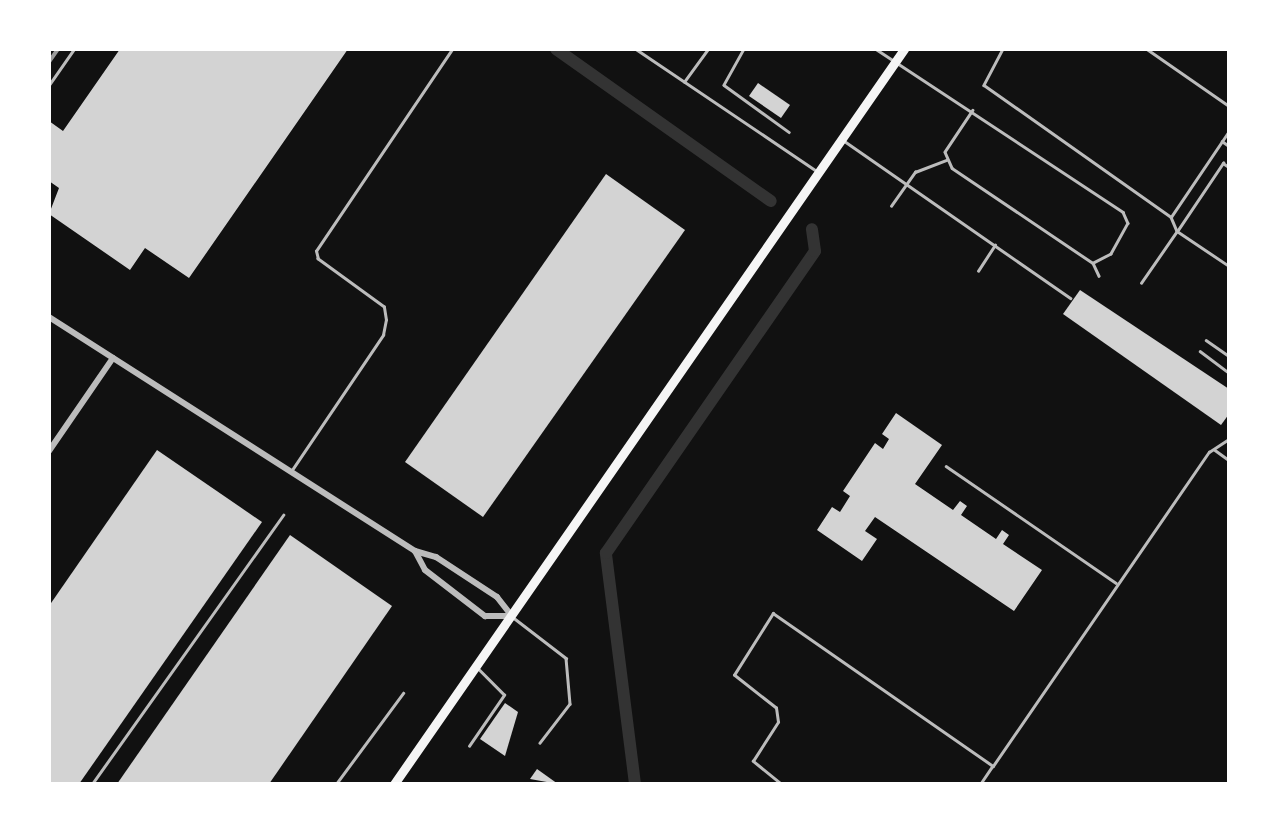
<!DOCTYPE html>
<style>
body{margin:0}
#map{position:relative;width:1278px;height:833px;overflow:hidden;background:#111;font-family:"PT Sans Narrow",sans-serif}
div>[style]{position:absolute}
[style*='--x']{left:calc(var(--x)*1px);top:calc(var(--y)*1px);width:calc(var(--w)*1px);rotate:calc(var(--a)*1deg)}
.canal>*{height:12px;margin:-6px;padding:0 6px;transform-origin:6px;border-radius:6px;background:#333}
.building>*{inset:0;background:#d3d3d3}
.service>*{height:2.5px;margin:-1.25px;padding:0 1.25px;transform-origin:1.25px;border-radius:1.25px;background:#bcbcbc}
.minor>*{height:6px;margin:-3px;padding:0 3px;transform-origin:3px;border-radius:3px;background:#bcbcbc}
.secondary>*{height:9px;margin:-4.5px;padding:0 4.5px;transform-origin:4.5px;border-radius:4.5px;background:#f5f5f5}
.rail>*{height:3.5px;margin:-1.75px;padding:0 1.75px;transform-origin:1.75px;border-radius:1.75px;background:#9a9a9a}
span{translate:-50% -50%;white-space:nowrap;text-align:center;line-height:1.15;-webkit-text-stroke:6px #fff;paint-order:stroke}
.frame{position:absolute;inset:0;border:51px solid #fff;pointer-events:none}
</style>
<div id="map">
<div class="canal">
<i style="--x:556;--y:49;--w:263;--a:35.3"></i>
<i style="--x:635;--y:784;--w:233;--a:-97.2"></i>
<i style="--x:606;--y:553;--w:367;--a:-55.3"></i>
<i style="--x:815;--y:251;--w:22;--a:-98"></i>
</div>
<div class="building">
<i style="clip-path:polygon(120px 49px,348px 49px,189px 278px,145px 248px,130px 270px,49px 214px,59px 188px,49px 181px,49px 121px,63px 131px)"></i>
<i style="clip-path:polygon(758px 83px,790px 105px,781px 118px,749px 96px)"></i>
<i style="clip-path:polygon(606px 174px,685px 230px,483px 517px,405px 462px)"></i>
<i style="clip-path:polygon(1080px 290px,1229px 389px,1229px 414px,1221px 425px,1063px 314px)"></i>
<i style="clip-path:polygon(896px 413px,942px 445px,915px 484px,953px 510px,960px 501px,967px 506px,961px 515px,996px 539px,1002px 530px,1009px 535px,1003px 544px,1042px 570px,1014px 611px,875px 517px,865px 531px,877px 539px,862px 561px,817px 530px,832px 507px,840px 512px,850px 496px,843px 491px,875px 443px,883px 449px,889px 439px,882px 434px)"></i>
<i style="clip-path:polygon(157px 450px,262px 522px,79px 784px,49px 784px,49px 606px)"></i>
<i style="clip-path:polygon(290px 535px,392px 606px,269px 784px,117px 784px)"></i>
<i style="clip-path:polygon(505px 703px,518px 712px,505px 756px,480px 739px)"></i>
<i style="clip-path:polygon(537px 769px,558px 784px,530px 779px)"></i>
</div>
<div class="service">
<i style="--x:636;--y:49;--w:218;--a:34"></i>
<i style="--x:744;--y:49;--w:41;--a:119.1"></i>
<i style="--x:724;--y:85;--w:80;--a:35.9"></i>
<i style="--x:876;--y:49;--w:296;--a:33.4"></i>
<i style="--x:1123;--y:212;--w:12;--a:66"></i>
<i style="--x:1128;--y:223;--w:35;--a:119"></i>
<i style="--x:1111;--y:254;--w:20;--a:153"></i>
<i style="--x:1093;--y:263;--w:14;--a:65"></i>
<i style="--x:1003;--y:49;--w:41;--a:117.8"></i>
<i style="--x:984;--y:85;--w:229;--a:35.2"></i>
<i style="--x:1171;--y:217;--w:15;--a:67"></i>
<i style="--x:1147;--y:49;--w:100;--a:34.8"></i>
<i style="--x:684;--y:82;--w:41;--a:-54"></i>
<i style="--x:49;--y:85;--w:44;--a:-55.2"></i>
<i style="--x:973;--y:110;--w:50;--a:123.7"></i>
<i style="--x:945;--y:152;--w:17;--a:66"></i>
<i style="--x:952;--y:168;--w:170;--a:34"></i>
<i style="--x:843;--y:140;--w:277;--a:34.8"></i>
<i style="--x:1222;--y:141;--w:9;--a:36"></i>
<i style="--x:891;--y:206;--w:42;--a:-54.8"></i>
<i style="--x:915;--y:172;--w:34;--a:-21"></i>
<i style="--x:1171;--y:217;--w:104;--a:-56"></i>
<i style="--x:1178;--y:230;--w:81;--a:-56.1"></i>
<i style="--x:1223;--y:163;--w:7;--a:34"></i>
<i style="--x:978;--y:271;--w:31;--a:-57"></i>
<i style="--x:1141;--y:283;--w:63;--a:-55.3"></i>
<i style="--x:1177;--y:231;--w:63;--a:33.9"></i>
<i style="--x:1206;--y:340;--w:28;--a:35"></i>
<i style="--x:1200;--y:351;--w:36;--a:37"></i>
<i style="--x:1215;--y:450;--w:17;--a:36"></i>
<i style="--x:946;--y:466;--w:206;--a:34.5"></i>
<i style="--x:292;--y:470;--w:163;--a:-56"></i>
<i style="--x:383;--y:335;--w:15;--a:-79"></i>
<i style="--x:386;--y:320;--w:13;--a:-99"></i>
<i style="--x:384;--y:307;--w:82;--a:-144"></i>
<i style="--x:318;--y:259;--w:8;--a:-104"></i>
<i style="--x:316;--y:251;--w:244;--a:-56"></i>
<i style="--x:514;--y:618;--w:66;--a:37.6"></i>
<i style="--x:566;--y:658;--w:46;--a:85"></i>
<i style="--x:570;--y:704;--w:49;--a:127.6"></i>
<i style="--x:469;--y:746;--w:62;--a:-55.5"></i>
<i style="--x:504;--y:695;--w:37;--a:-135"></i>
<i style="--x:993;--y:766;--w:381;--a:-55.5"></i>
<i style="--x:1209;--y:452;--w:24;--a:-33"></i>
<i style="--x:92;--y:784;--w:330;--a:-54.6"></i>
<i style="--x:336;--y:784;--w:113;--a:-53.6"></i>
<i style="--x:781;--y:784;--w:36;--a:-141"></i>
<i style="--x:753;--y:761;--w:46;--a:-57.3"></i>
<i style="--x:778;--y:722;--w:14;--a:-98"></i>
<i style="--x:776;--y:708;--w:53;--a:-141.8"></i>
<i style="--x:734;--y:675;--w:73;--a:-57.8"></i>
<i style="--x:773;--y:613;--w:268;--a:34.8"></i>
<i style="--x:993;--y:766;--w:22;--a:124"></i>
</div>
<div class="minor">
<i style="--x:49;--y:317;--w:434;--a:32.6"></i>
<i style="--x:415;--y:551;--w:22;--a:16"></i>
<i style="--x:436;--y:557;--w:73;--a:33.3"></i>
<i style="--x:497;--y:597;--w:24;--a:52"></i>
<i style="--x:49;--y:451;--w:113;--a:-55.5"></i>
<i style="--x:415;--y:551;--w:21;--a:62"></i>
<i style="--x:425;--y:570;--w:76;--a:37.5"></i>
<i style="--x:485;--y:616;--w:27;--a:0"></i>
</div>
<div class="secondary">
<i style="--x:394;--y:784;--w:895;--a:-55.24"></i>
</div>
<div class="rail">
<i style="--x:49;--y:62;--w:16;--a:-55"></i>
</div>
<div class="frame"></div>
</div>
